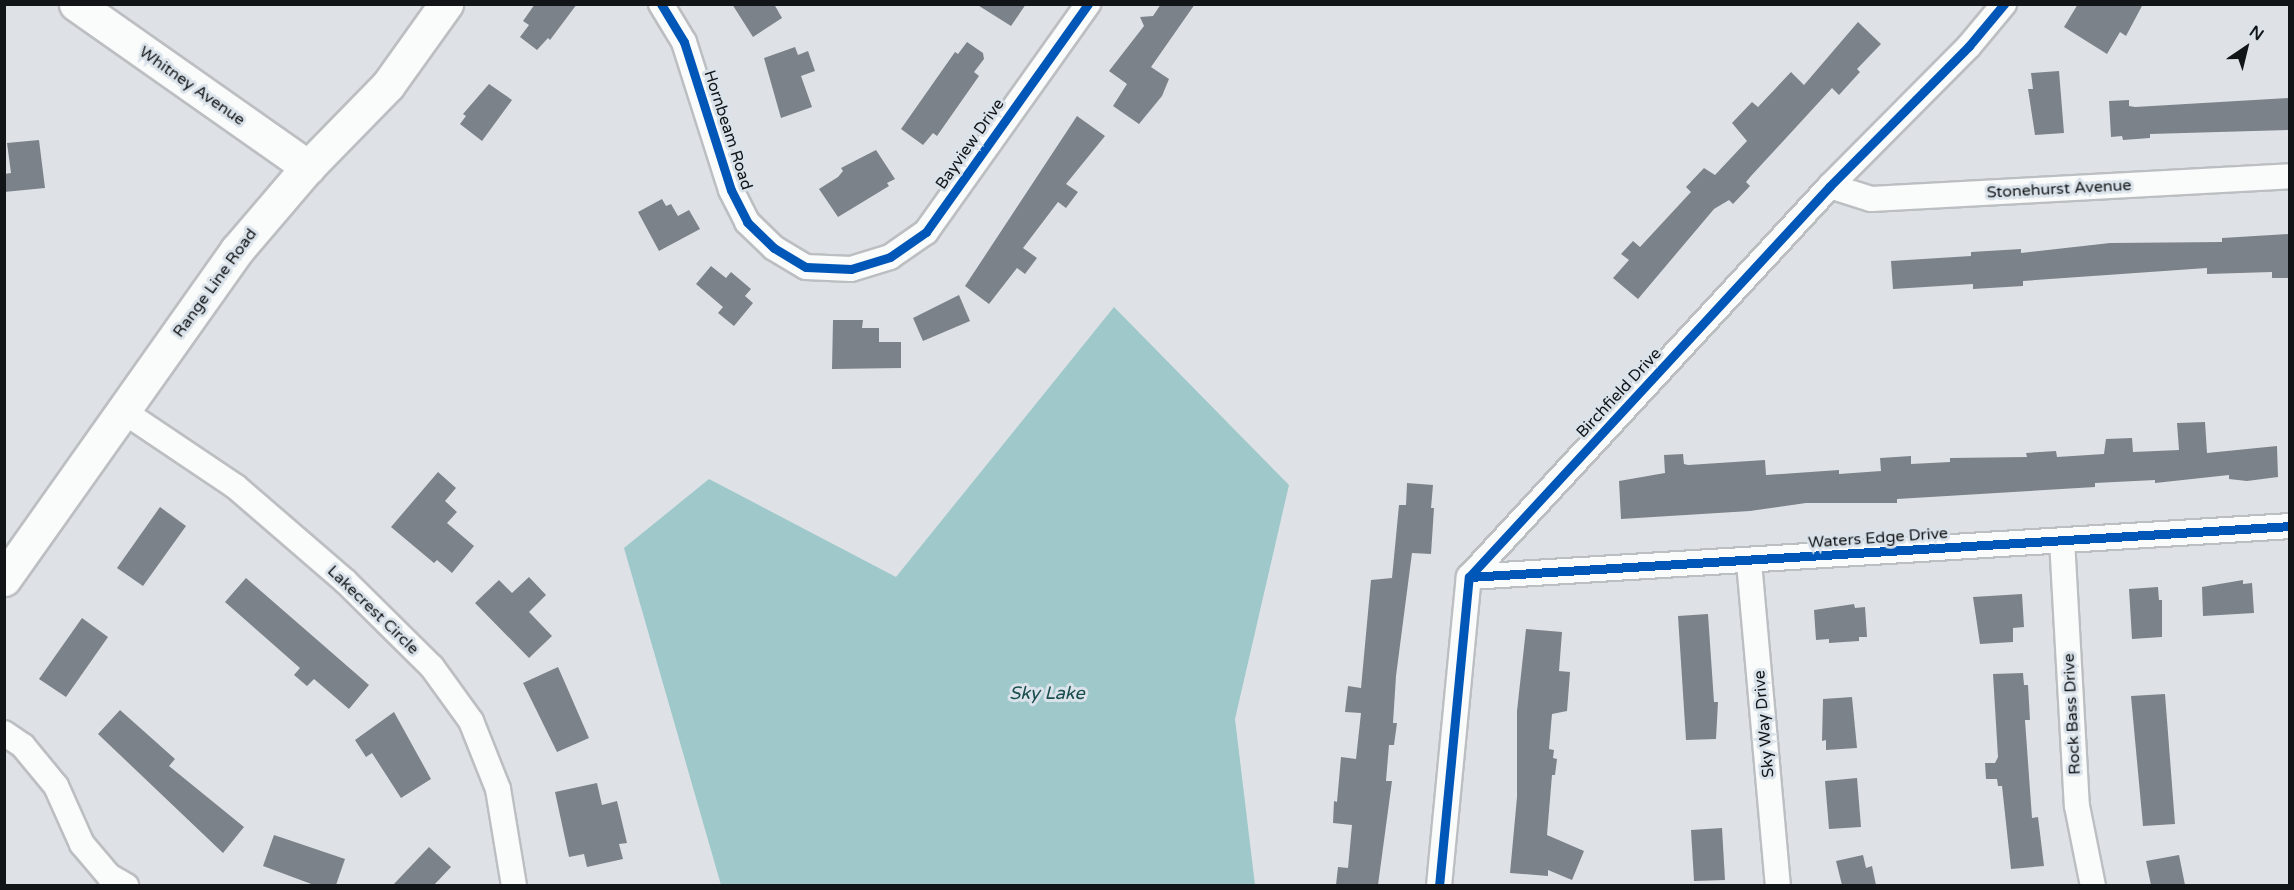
<!DOCTYPE html>
<style>
body{margin:0}
#map{position:relative;width:2294px;height:890px;overflow:hidden;background:#dee2e6;font-family:"Varela Round",sans-serif}
div>[style]{position:absolute}
[style*='--x']{left:calc(var(--x)*1px);top:calc(var(--y)*1px);width:calc(var(--w)*1px);rotate:calc(var(--a)*1deg)}
.water>*{inset:0;background:#9fc8cb}
.building>*{inset:0;background:#7c8289}
.roads{filter:drop-shadow(2px 0 #bcbfc2) drop-shadow(-2px 0 #bcbfc2) drop-shadow(0 2px #bcbfc2) drop-shadow(0 -2px #bcbfc2)}
.minor>*{height:24px;margin:-12px;padding:0 12px;transform-origin:12px;border-radius:12px;background:#fafbfb}
.secondary>*{height:33px;margin:-16.5px;padding:0 16.5px;transform-origin:16.5px;border-radius:16.5px;background:#fafbfb}
.cycleway>*{height:9px;margin:-4.5px;padding:0 4.5px;transform-origin:4.5px;border-radius:4.5px;background:#0057b8}
span{translate:-50% -50%;white-space:nowrap;text-align:center;line-height:1.15;-webkit-text-stroke:6px #dae2ea;paint-order:stroke}
.street-label{font-size:16px;color:#121517}
.water-label{font-size:18px;color:#1a4d4e;font-style:italic}
.frame{position:absolute;inset:0;border:6px solid #121517;pointer-events:none}
.north{position:absolute;left:2216px;top:18px;width:60px;height:60px;-webkit-text-stroke:4px #dae2ea;paint-order:stroke;rotate:35deg;font-size:16px;font-weight:700;line-height:24px;text-align:center;color:#121517}
.north::after{content:'';display:block;margin:auto;width:21px;height:27px;background:#121517;clip-path:polygon(50% 0,100% 100%,50% 72%,0 100%)}
</style>
<div id="map">
<div class="water">
<i style="clip-path:polygon(1114px 307px,1289px 485px,1235px 719px,1255px 885px,721px 885px,624px 548px,709px 479px,896px 577px)"></i>
</div>
<div class="building">
<i style="clip-path:polygon(535px 4px,577px 4px,550px 40px,548px 38px,537px 50px,520px 37px,529px 25px,523px 21px)"></i>
<i style="clip-path:polygon(732px 4px,774px 4px,782px 18px,753px 37px)"></i>
<i style="clip-path:polygon(976px 4px,1026px 4px,1011px 26px)"></i>
<i style="clip-path:polygon(1161px 4px,1195px 4px,1151px 67px,1169px 79px,1162px 96px,1139px 124px,1113px 106px,1127px 84px,1109px 71px,1144px 26px,1140px 17px,1153px 16px)"></i>
<i style="clip-path:polygon(2078px 4px,2143px 4px,2126px 36px,2120px 32px,2107px 54px,2064px 27px)"></i>
<i style="clip-path:polygon(1858px 22px,1881px 44px,1857px 69px,1860px 72px,1839px 95px,1832px 88px,1751px 176px,1746px 182px,1750px 186px,1733px 204px,1729px 200px,1714px 209px,1638px 299px,1613px 278px,1629px 260px,1621px 254px,1633px 241px,1640px 247px,1691px 192px,1686px 187px,1704px 168px,1715px 175px,1747px 141px,1732px 123px,1752px 102px,1758px 107px,1791px 72px,1804px 85px)"></i>
<i style="clip-path:polygon(967px 42px,983px 53px,984px 59px,974px 72px,979px 76px,937px 136px,933px 133px,923px 145px,901px 129px,955px 52px,958px 54px)"></i>
<i style="clip-path:polygon(795px 47px,798px 55px,808px 51px,815px 71px,801px 76px,812px 107px,781px 118px,764px 58px)"></i>
<i style="clip-path:polygon(2059px 71px,2064px 133px,2035px 135px,2028px 89px,2033px 89px,2031px 73px)"></i>
<i style="clip-path:polygon(489px 84px,512px 100px,482px 141px,460px 124px,466px 116px,463px 114px)"></i>
<i style="clip-path:polygon(2289px 98px,2289px 130px,2150px 134px,2150px 138px,2123px 140px,2122px 136px,2111px 137px,2109px 101px,2129px 100px,2129px 106px,2135px 107px)"></i>
<i style="clip-path:polygon(1077px 116px,1105px 136px,1066px 184px,1078px 192px,1066px 208px,1058px 202px,1023px 248px,1037px 258px,1025px 274px,1017px 268px,989px 304px,965px 286px)"></i>
<i style="clip-path:polygon(39px 140px,45px 188px,4px 192px,4px 174px,11px 173px,7px 143px)"></i>
<i style="clip-path:polygon(876px 150px,895px 179px,887px 183px,889px 186px,838px 217px,819px 189px,838px 177px,843px 171px,841px 168px)"></i>
<i style="clip-path:polygon(662px 199px,666px 206px,671px 204px,678px 216px,689px 210px,700px 229px,659px 251px,638px 212px)"></i>
<i style="clip-path:polygon(2289px 234px,2289px 278px,2272px 278px,2272px 272px,2207px 274px,2207px 268px,2023px 281px,2023px 286px,1973px 289px,1973px 284px,1893px 289px,1891px 261px,1971px 256px,1971px 252px,2021px 249px,2021px 253px,2110px 243px,2222px 242px,2222px 238px)"></i>
<i style="clip-path:polygon(711px 266px,726px 278px,731px 272px,751px 289px,745px 296px,753px 303px,734px 326px,718px 313px,723px 307px,696px 284px)"></i>
<i style="clip-path:polygon(959px 295px,970px 321px,923px 341px,913px 318px)"></i>
<i style="clip-path:polygon(833px 320px,863px 320px,862px 328px,879px 328px,879px 342px,901px 342px,901px 368px,832px 369px)"></i>
<i style="clip-path:polygon(2205px 422px,2207px 453px,2277px 446px,2278px 477px,2247px 481px,2229px 479px,2229px 475px,2155px 483px,2155px 480px,2095px 483px,2095px 487px,1897px 499px,1897px 503px,1806px 503px,1750px 511px,1621px 519px,1619px 481px,1665px 473px,1664px 455px,1683px 454px,1684px 464px,1688px 465px,1765px 460px,1766px 475px,1839px 470px,1839px 474px,1881px 471px,1880px 458px,1911px 456px,1911px 464px,1950px 462px,1950px 458px,2027px 457px,2026px 453px,2056px 451px,2057px 457px,2104px 454px,2106px 439px,2132px 438px,2133px 452px,2179px 450px,2177px 423px)"></i>
<i style="clip-path:polygon(438px 472px,456px 488px,445px 501px,457px 512px,447px 523px,474px 546px,452px 573px,437px 560px,434px 563px,391px 527px)"></i>
<i style="clip-path:polygon(1407px 483px,1433px 485px,1431px 508px,1434px 508px,1431px 554px,1412px 553px,1396px 676px,1393px 723px,1397px 723px,1394px 745px,1389px 745px,1386px 781px,1392px 781px,1378px 885px,1336px 885px,1338px 867px,1348px 868px,1352px 825px,1333px 823px,1334px 801px,1337px 802px,1341px 757px,1356px 759px,1361px 713px,1345px 712px,1348px 686px,1361px 688px,1371px 580px,1392px 578px,1399px 505px,1406px 505px)"></i>
<i style="clip-path:polygon(160px 507px,186px 526px,143px 586px,117px 568px)"></i>
<i style="clip-path:polygon(529px 577px,546px 595px,529px 612px,552px 636px,529px 658px,475px 603px,499px 580px,512px 593px)"></i>
<i style="clip-path:polygon(246px 578px,369px 685px,349px 709px,314px 679px,307px 686px,294px 675px,300px 668px,225px 602px)"></i>
<i style="clip-path:polygon(2243px 580px,2243px 584px,2252px 583px,2254px 613px,2203px 616px,2202px 587px)"></i>
<i style="clip-path:polygon(2158px 587px,2159px 600px,2162px 600px,2162px 637px,2132px 639px,2129px 589px)"></i>
<i style="clip-path:polygon(2022px 594px,2024px 627px,2013px 628px,2013px 642px,1980px 644px,1973px 597px)"></i>
<i style="clip-path:polygon(1854px 604px,1855px 608px,1865px 607px,1867px 637px,1859px 637px,1859px 641px,1829px 643px,1829px 639px,1816px 640px,1814px 610px)"></i>
<i style="clip-path:polygon(1708px 614px,1714px 702px,1718px 702px,1716px 739px,1686px 740px,1678px 616px)"></i>
<i style="clip-path:polygon(82px 618px,108px 637px,66px 697px,39px 679px)"></i>
<i style="clip-path:polygon(1526px 629px,1562px 632px,1559px 671px,1570px 672px,1567px 711px,1552px 714px,1549px 749px,1554px 750px,1553px 758px,1557px 759px,1555px 775px,1552px 775px,1547px 835px,1584px 851px,1572px 880px,1548px 870px,1548px 876px,1510px 873px,1517px 797px,1517px 711px)"></i>
<i style="clip-path:polygon(558px 667px,589px 738px,557px 752px,523px 683px)"></i>
<i style="clip-path:polygon(2023px 673px,2024px 685px,2028px 685px,2030px 720px,2025px 720px,2032px 818px,2038px 817px,2044px 866px,2011px 869px,2002px 786px,1998px 786px,1997px 779px,1986px 779px,1985px 763px,1995px 763px,1998px 757px,1993px 674px)"></i>
<i style="clip-path:polygon(2165px 694px,2175px 824px,2143px 826px,2131px 696px)"></i>
<i style="clip-path:polygon(1852px 697px,1857px 748px,1826px 750px,1826px 740px,1822px 741px,1823px 699px)"></i>
<i style="clip-path:polygon(120px 710px,175px 759px,169px 766px,244px 827px,223px 853px,98px 734px)"></i>
<i style="clip-path:polygon(394px 712px,431px 779px,401px 798px,372px 753px,366px 757px,355px 740px)"></i>
<i style="clip-path:polygon(1857px 778px,1861px 827px,1829px 829px,1825px 781px)"></i>
<i style="clip-path:polygon(597px 783px,602px 805px,617px 801px,627px 843px,619px 844px,623px 859px,587px 867px,584px 854px,569px 857px,555px 792px)"></i>
<i style="clip-path:polygon(1722px 828px,1725px 880px,1694px 881px,1691px 830px)"></i>
<i style="clip-path:polygon(274px 835px,345px 859px,336px 885px,314px 885px,263px 866px)"></i>
<i style="clip-path:polygon(429px 847px,451px 867px,434px 885px,393px 885px)"></i>
<i style="clip-path:polygon(1863px 855px,1866px 868px,1872px 866px,1876px 885px,1842px 885px,1836px 861px)"></i>
<i style="clip-path:polygon(2179px 855px,2185px 885px,2151px 885px,2146px 861px)"></i>
</div>
<div class="roads">
<div class="minor">
<i style="--x:661;--y:4;--w:44;--a:58.8"></i>
<i style="--x:684;--y:42;--w:155;--a:72.4"></i>
<i style="--x:731;--y:190;--w:36;--a:63"></i>
<i style="--x:747;--y:222;--w:37;--a:44"></i>
<i style="--x:774;--y:248;--w:37;--a:31"></i>
<i style="--x:806;--y:267;--w:45;--a:2.5"></i>
<i style="--x:851;--y:269;--w:41;--a:-17.1"></i>
<i style="--x:890;--y:257;--w:44;--a:-34.8"></i>
<i style="--x:926;--y:232;--w:280;--a:-54.6"></i>
<i style="--x:1830;--y:186;--w:43;--a:17.6"></i>
<i style="--x:1871;--y:199;--w:420;--a:-3.1"></i>
<i style="--x:123;--y:411;--w:136;--a:33.9"></i>
<i style="--x:236;--y:487;--w:144;--a:40.8"></i>
<i style="--x:345;--y:581;--w:122;--a:44.7"></i>
<i style="--x:432;--y:667;--w:67;--a:54.2"></i>
<i style="--x:471;--y:721;--w:73;--a:68.3"></i>
<i style="--x:498;--y:789;--w:98;--a:80.6"></i>
<i style="--x:2062;--y:540;--w:266;--a:86.8"></i>
<i style="--x:2077;--y:806;--w:82;--a:78.7"></i>
<i style="--x:1749;--y:562;--w:325;--a:84.9"></i>
<i style="--x:1469;--y:577;--w:823;--a:-3.55"></i>
<i style="--x:4;--y:733;--w:23;--a:34"></i>
<i style="--x:23;--y:746;--w:52;--a:50.5"></i>
<i style="--x:56;--y:786;--w:64;--a:65.9"></i>
<i style="--x:82;--y:844;--w:42;--a:49.8"></i>
<i style="--x:109;--y:876;--w:20;--a:30"></i>
<i style="--x:1439;--y:886;--w:310;--a:-84.5"></i>
<i style="--x:1469;--y:577;--w:532;--a:-47.28"></i>
<i style="--x:1830;--y:186;--w:197;--a:-45.2"></i>
<i style="--x:1969;--y:46;--w:55;--a:-50.2"></i>
</div>
<div class="secondary">
<i style="--x:76;--y:4;--w:284;--a:35.1"></i>
<i style="--x:4;--y:579;--w:403;--a:-54.7"></i>
<i style="--x:237;--y:250;--w:109;--a:-49.5"></i>
<i style="--x:308;--y:167;--w:115;--a:-45.7"></i>
<i style="--x:388;--y:85;--w:100;--a:-54.4"></i>
</div>
</div>
<div class="cycleway">
<i style="--x:661;--y:4;--w:44;--a:58.8"></i>
<i style="--x:684;--y:42;--w:155;--a:72.4"></i>
<i style="--x:731;--y:190;--w:36;--a:63"></i>
<i style="--x:747;--y:222;--w:37;--a:44"></i>
<i style="--x:774;--y:248;--w:37;--a:31"></i>
<i style="--x:806;--y:267;--w:45;--a:2.5"></i>
<i style="--x:851;--y:269;--w:41;--a:-17.1"></i>
<i style="--x:890;--y:257;--w:44;--a:-34.8"></i>
<i style="--x:926;--y:232;--w:280;--a:-54.6"></i>
<i style="--x:1469;--y:577;--w:823;--a:-3.55"></i>
<i style="--x:1439;--y:886;--w:310;--a:-84.5"></i>
<i style="--x:1469;--y:577;--w:532;--a:-47.28"></i>
<i style="--x:1830;--y:186;--w:197;--a:-45.2"></i>
<i style="--x:1969;--y:46;--w:55;--a:-50.2"></i>
</div>
<div class="street-label">
<span style="left:192px;top:86px;rotate:35deg">Whitney Avenue</span>
<span style="left:728px;top:130px;rotate:72deg">Hornbeam Road</span>
<span style="left:970px;top:144px;rotate:-55deg">Bayview Drive</span>
<span style="left:2059px;top:189px;rotate:-3deg">Stonehurst Avenue</span>
<span style="left:215px;top:283px;rotate:-54deg">Range Line Road</span>
<span style="left:1619px;top:393px;rotate:-47deg">Birchfield Drive</span>
<span style="left:1878px;top:538px;rotate:-4deg">Waters Edge Drive</span>
<span style="left:373px;top:610px;rotate:44deg">Lakecrest Circle</span>
<span style="left:2072px;top:714px;rotate:-93deg">Rock Bass Drive</span>
<span style="left:1764px;top:724px;rotate:-95deg">Sky Way Drive</span>
</div>
<div class="water-label">
<span style="left:1047px;top:693px">Sky Lake</span>
</div>
<div class="frame"></div>
<div class="north">N</div>
</div>
